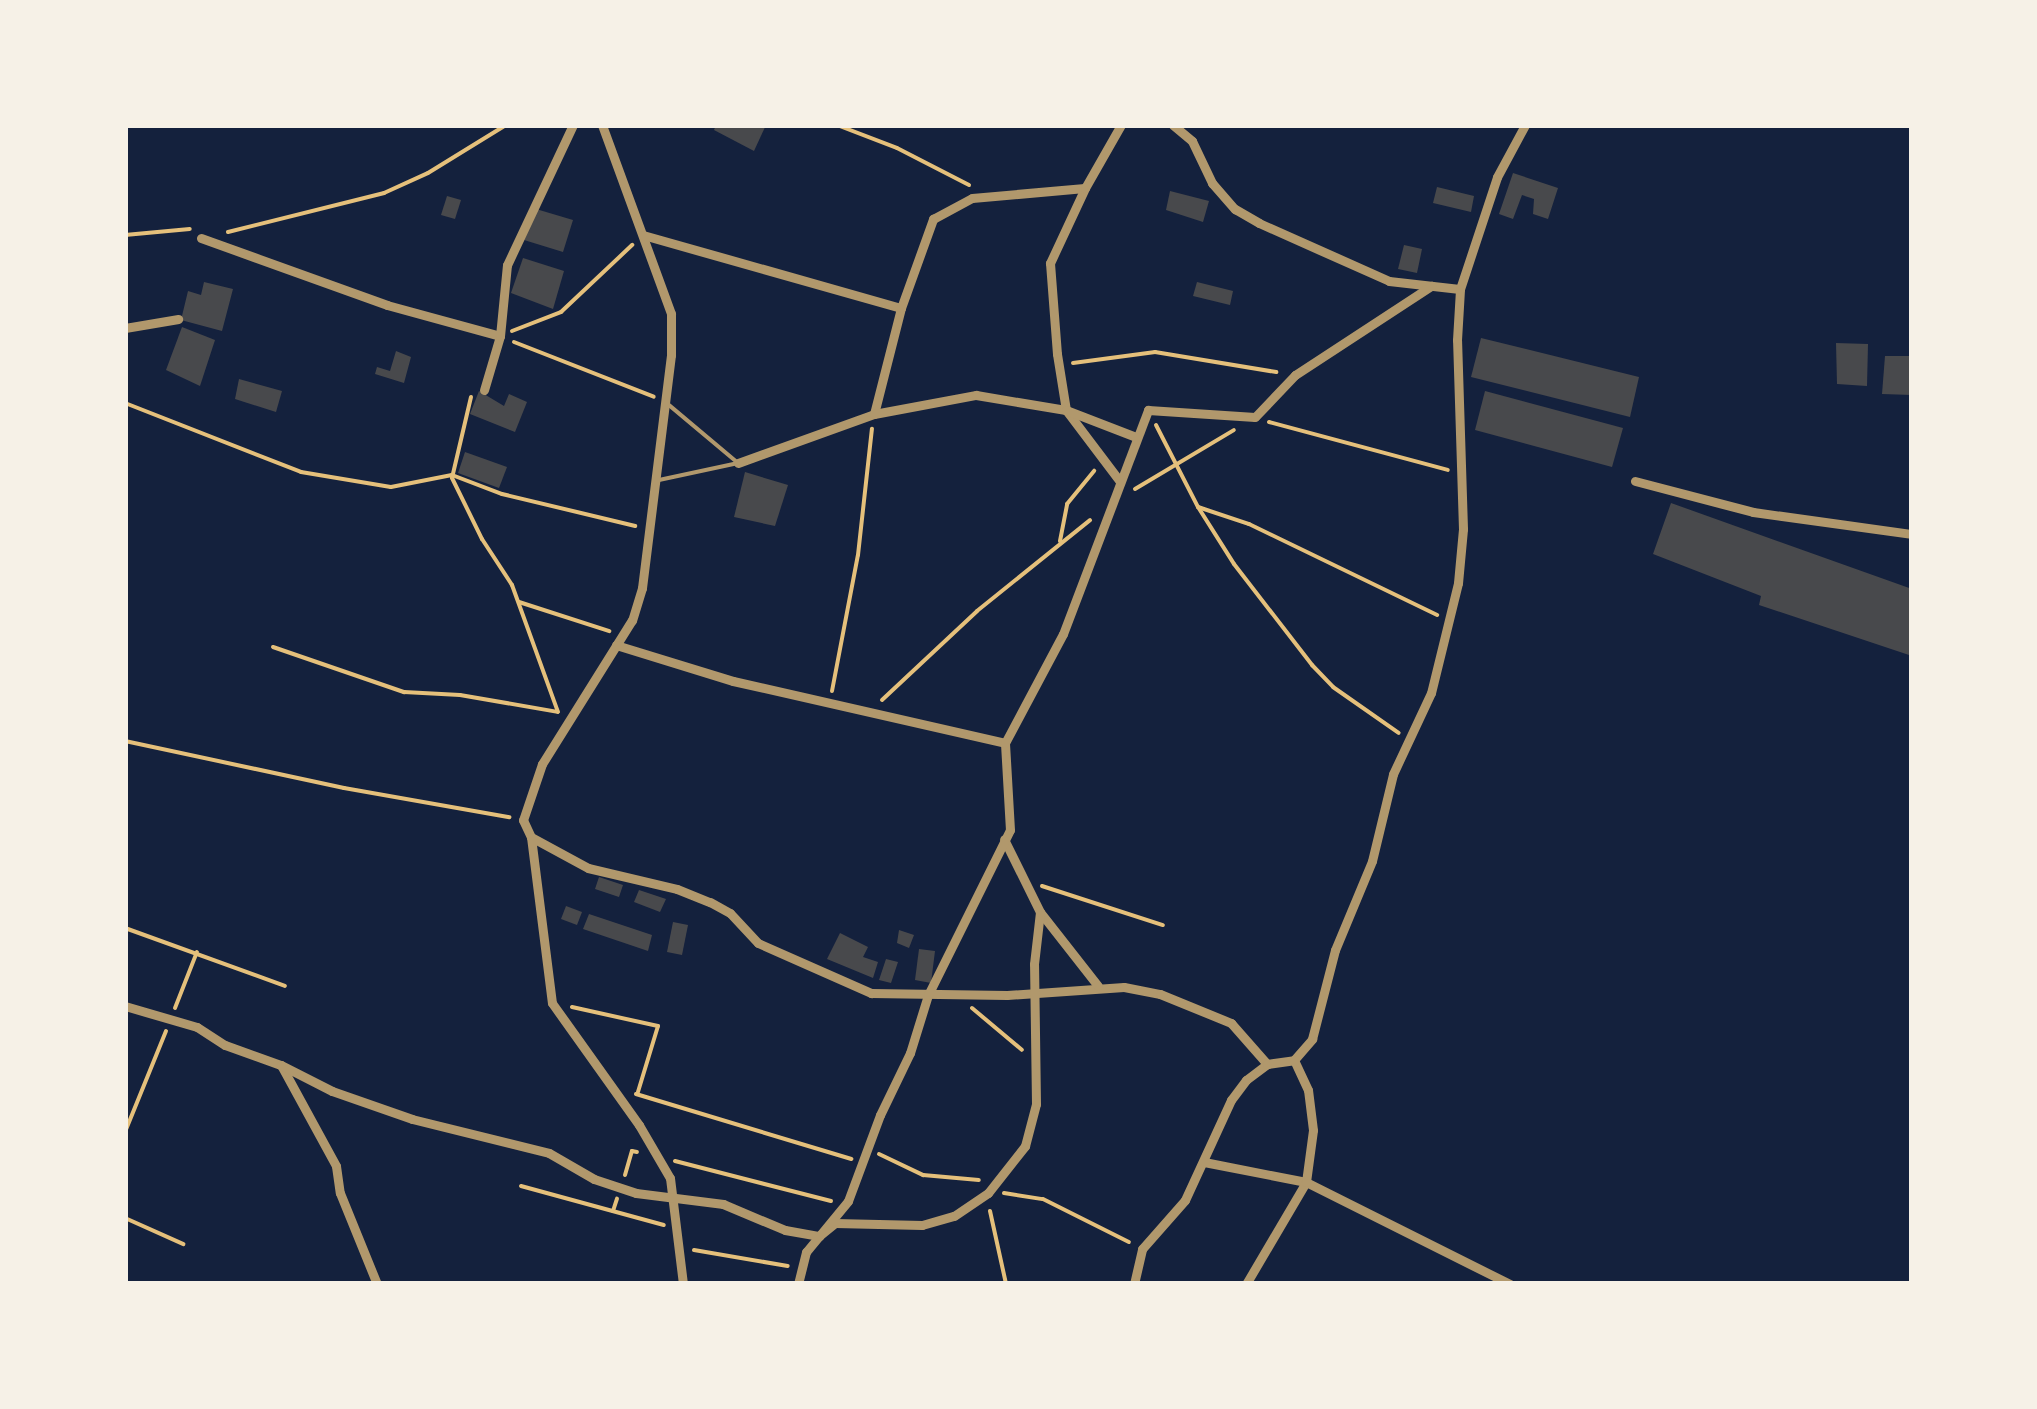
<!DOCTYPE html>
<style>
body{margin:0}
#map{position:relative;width:2037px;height:1409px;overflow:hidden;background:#14213d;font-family:"Source Serif 4",serif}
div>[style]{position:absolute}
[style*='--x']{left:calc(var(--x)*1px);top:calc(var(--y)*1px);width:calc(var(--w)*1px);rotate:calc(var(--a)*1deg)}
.building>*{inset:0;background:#48494c}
.path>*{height:4px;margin:-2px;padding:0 2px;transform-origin:2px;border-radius:2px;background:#e5c07b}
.service>*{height:4px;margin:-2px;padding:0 2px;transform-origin:2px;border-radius:2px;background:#b1986c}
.minor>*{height:9px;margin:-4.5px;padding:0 4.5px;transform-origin:4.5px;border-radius:4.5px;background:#b1986c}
span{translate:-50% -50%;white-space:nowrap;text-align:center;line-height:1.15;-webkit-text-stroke:8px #f6f1e7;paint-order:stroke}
.frame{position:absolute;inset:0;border:128px solid #f6f1e7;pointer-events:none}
</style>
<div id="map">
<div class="building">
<i style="clip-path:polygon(716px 125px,766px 125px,754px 151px,714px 130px)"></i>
<i style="clip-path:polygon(1513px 173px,1558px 188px,1548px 219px,1533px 214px,1534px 199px,1522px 195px,1513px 219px,1499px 214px)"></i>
<i style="clip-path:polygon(1437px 187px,1474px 196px,1471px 212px,1433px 203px)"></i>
<i style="clip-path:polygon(1170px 191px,1209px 201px,1203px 222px,1166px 210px)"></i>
<i style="clip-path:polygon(447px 196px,461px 200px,455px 219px,441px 215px)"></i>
<i style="clip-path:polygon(536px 209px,573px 220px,563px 252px,524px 240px)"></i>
<i style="clip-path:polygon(1404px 245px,1422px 249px,1417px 273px,1398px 269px)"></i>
<i style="clip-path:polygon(523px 258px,564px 271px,553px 309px,511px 293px)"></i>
<i style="clip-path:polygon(204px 282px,233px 289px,222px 331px,181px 320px,188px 291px,201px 295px)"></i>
<i style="clip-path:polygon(1197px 282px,1233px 291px,1230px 305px,1193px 296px)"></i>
<i style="clip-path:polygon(182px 327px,215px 340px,200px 386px,166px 370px)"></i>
<i style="clip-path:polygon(1481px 338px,1639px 377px,1630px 417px,1471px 377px)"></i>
<i style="clip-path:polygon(1836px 343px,1868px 344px,1867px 386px,1837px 384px)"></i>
<i style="clip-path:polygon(396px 351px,411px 357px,404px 383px,375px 374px,377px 367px,390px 371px)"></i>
<i style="clip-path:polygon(1885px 356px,1912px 356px,1912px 395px,1882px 394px)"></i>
<i style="clip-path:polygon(239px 379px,282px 391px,276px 412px,235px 399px)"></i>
<i style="clip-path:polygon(479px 391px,504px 406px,509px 394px,527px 402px,515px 432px,470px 414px)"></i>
<i style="clip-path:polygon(1485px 391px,1623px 428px,1612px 467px,1475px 430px)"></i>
<i style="clip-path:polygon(465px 452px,507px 467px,499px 488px,458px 473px)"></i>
<i style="clip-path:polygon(745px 472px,788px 485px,775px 526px,734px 517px)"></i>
<i style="clip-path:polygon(1671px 503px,1912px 589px,1912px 656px,1759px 605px,1761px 596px,1653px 554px)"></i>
<i style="clip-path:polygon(599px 877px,623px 885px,619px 897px,595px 889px)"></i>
<i style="clip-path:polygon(639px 890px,666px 899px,660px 912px,634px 902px)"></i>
<i style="clip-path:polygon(566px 906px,582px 912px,577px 925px,561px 919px)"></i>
<i style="clip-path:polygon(589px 914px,652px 935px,648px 951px,583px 929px)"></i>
<i style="clip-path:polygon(673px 922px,688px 925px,682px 955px,667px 952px)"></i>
<i style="clip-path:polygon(899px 930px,914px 935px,909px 948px,897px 943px)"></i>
<i style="clip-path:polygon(840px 933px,868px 947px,863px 957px,878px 962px,873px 978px,827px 959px)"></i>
<i style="clip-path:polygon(919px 949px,935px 951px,931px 983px,915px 980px)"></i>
<i style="clip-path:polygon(886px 959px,898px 962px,891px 983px,879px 980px)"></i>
</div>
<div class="path">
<i style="--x:837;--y:125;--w:64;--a:21"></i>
<i style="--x:897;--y:148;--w:81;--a:27.2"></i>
<i style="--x:228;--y:232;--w:161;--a:-14"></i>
<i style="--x:384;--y:193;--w:48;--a:-24.4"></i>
<i style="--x:428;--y:173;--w:92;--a:-31.6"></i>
<i style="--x:125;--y:235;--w:65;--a:-5.3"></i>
<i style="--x:512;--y:331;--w:53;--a:-21.2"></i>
<i style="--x:561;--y:312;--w:98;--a:-43.3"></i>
<i style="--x:514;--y:342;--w:150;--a:21.4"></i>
<i style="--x:1073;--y:363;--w:83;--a:-7.6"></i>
<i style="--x:1155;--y:352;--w:123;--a:9.4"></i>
<i style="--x:471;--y:397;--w:83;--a:103.2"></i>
<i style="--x:452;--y:478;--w:68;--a:63.8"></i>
<i style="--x:482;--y:539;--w:55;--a:56.9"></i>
<i style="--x:512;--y:585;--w:135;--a:70.1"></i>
<i style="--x:125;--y:403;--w:189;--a:21.4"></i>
<i style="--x:301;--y:472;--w:91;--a:9.5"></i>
<i style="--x:391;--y:487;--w:62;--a:-11.1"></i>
<i style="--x:452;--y:475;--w:53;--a:20.8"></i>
<i style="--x:502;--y:494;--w:137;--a:13.5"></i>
<i style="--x:1269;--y:422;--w:185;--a:15"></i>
<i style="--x:1156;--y:425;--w:92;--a:62.9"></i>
<i style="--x:1198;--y:507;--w:54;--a:18.4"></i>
<i style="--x:1249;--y:524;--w:209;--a:25.8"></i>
<i style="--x:1135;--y:489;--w:115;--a:-30.8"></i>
<i style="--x:1198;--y:507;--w:67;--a:57.7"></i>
<i style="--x:1234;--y:564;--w:128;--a:52.3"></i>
<i style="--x:1312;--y:665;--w:30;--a:46"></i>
<i style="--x:1333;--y:687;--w:80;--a:34.9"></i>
<i style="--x:1060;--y:541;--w:38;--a:-79"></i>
<i style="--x:1067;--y:504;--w:43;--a:-50.7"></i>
<i style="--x:519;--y:602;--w:95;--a:17.9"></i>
<i style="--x:273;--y:647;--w:139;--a:19"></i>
<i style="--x:404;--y:692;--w:56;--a:3.1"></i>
<i style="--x:460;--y:695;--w:99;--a:9.8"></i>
<i style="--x:832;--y:691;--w:138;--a:-79.2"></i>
<i style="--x:858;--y:555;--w:127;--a:-83.7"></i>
<i style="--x:882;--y:700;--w:130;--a:-43.1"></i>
<i style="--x:977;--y:611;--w:145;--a:-38.8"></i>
<i style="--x:125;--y:741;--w:224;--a:12.1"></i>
<i style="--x:344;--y:788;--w:168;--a:10"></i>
<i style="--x:1042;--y:886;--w:127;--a:17.9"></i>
<i style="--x:125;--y:928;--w:170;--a:19.9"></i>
<i style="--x:572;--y:1007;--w:88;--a:12.5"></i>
<i style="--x:658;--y:1026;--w:69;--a:106.9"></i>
<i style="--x:175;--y:1008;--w:60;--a:-68.6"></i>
<i style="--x:972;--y:1008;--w:65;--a:40"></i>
<i style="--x:636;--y:1094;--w:225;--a:16.8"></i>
<i style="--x:125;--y:1132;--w:109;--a:-67.9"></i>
<i style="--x:879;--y:1154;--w:49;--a:25.5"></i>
<i style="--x:923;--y:1175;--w:56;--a:5.1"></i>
<i style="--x:675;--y:1161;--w:161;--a:14.4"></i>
<i style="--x:625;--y:1175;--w:25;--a:-74"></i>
<i style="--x:632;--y:1151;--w:5;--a:11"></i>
<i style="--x:521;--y:1186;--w:148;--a:15.3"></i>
<i style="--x:1004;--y:1193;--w:39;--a:9"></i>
<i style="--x:1043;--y:1199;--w:96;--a:26.6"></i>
<i style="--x:613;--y:1211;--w:13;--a:-72"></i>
<i style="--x:990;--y:1211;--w:75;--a:77.6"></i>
<i style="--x:125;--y:1218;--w:64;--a:24.1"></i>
<i style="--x:694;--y:1250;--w:95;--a:9.7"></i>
</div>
<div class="service">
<i style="--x:659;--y:480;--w:81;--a:-12.1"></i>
<i style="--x:738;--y:463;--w:90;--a:-140"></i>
</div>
<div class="minor">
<i style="--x:602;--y:125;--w:201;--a:69.9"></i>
<i style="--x:671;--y:314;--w:41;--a:90"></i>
<i style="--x:671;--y:355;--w:235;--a:97.1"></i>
<i style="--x:642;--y:588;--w:34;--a:107"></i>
<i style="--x:632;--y:620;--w:170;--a:122"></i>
<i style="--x:542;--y:764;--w:59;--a:108.7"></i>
<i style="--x:523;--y:820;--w:19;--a:65"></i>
<i style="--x:531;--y:837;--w:167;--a:82.8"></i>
<i style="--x:552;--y:1003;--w:150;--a:54.5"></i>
<i style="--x:639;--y:1125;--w:61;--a:59.7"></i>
<i style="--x:670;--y:1178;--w:107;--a:83"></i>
<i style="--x:1173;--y:125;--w:25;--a:40"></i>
<i style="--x:1192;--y:141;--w:47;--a:64.5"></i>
<i style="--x:1212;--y:183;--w:35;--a:49"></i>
<i style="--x:1235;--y:209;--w:28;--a:30"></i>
<i style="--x:1259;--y:223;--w:142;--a:24"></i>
<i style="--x:1389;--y:281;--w:71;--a:6.4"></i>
<i style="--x:1085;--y:188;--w:83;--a:115"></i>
<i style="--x:1050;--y:263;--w:91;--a:85.6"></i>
<i style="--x:1057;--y:354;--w:57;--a:80.9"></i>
<i style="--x:1066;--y:410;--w:88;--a:52.9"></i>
<i style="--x:643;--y:235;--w:268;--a:15.8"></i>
<i style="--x:901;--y:308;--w:109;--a:104.3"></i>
<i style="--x:201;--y:238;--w:198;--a:19.8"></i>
<i style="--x:387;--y:305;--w:117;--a:15.3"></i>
<i style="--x:901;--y:308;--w:95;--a:-70.2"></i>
<i style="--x:933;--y:219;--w:44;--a:-28.3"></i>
<i style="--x:972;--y:198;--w:113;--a:-5.1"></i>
<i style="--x:1085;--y:188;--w:73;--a:-60.3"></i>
<i style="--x:125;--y:328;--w:54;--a:-9.6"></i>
<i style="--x:484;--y:390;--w:56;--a:-73.5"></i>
<i style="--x:500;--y:336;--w:71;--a:-84.4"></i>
<i style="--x:507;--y:265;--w:155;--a:-64.8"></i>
<i style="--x:738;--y:463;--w:145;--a:-19.8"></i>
<i style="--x:874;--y:414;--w:104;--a:-10.6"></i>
<i style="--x:976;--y:395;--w:91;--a:9.5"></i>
<i style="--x:1066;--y:410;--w:75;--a:21.1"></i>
<i style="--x:1635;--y:481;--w:122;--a:14.7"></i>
<i style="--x:1753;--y:512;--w:161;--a:7.9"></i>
<i style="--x:616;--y:645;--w:122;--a:17.1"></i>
<i style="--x:733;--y:681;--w:279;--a:12.8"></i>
<i style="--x:531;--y:837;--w:65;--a:28.5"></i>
<i style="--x:588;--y:868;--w:91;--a:13.3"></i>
<i style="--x:677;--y:889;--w:35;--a:22"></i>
<i style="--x:710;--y:902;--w:23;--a:29"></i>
<i style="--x:730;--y:913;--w:41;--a:47"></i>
<i style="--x:758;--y:943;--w:124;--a:23.9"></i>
<i style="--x:871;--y:993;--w:136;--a:0.8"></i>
<i style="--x:1007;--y:995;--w:117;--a:-3.9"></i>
<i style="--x:1124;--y:987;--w:37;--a:11"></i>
<i style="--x:1160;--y:994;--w:77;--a:22.2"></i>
<i style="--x:1231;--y:1023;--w:55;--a:48.7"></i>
<i style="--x:1040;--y:912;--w:94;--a:51.9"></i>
<i style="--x:125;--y:1006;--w:75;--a:16.3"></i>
<i style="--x:197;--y:1027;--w:33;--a:33"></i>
<i style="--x:225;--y:1045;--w:59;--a:19.7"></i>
<i style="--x:281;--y:1065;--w:115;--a:61.4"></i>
<i style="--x:336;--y:1166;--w:27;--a:82"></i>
<i style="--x:340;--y:1193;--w:98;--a:67.9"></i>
<i style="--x:281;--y:1065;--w:57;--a:27"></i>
<i style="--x:332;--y:1091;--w:85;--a:19.3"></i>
<i style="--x:412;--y:1119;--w:141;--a:13.9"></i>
<i style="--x:549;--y:1153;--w:52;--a:30"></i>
<i style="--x:594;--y:1179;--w:44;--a:18.4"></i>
<i style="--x:636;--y:1193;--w:88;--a:7.2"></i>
<i style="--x:723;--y:1204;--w:67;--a:22.8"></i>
<i style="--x:785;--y:1230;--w:35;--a:10"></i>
<i style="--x:819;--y:1236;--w:21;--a:-39"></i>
<i style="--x:835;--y:1223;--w:87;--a:1.3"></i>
<i style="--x:922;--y:1225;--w:33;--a:-16"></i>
<i style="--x:954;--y:1216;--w:41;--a:-34.1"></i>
<i style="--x:988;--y:1193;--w:60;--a:-51.8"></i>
<i style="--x:1025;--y:1146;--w:43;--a:-75.3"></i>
<i style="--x:1036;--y:1104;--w:140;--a:-90.8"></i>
<i style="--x:1034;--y:964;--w:52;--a:-83.4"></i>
<i style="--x:1040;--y:912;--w:81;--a:-116.3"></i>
<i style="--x:1204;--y:1162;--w:104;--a:11.1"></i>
<i style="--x:1306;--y:1182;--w:228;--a:26.6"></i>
<i style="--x:798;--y:1284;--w:33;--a:-76"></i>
<i style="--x:806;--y:1252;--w:66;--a:-50.5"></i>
<i style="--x:848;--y:1201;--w:92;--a:-69.6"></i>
<i style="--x:880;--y:1115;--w:69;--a:-64.2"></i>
<i style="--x:910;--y:1053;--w:61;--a:-72.8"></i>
<i style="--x:928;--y:995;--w:184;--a:-63.6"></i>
<i style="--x:1010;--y:830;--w:87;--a:-93.3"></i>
<i style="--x:1005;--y:743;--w:123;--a:-62"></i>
<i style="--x:1063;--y:634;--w:240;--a:-69.2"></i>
<i style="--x:1148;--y:410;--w:107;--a:3.7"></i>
<i style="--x:1255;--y:417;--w:58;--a:-46.4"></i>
<i style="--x:1295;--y:375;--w:163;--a:-33.2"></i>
<i style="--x:1134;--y:1284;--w:36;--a:-77"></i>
<i style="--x:1142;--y:1249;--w:65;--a:-48.7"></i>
<i style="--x:1185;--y:1200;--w:110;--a:-65.3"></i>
<i style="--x:1231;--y:1100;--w:25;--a:-53"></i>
<i style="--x:1246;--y:1080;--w:26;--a:-37"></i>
<i style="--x:1267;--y:1064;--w:27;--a:-8"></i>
<i style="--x:1294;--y:1060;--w:28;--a:-49"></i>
<i style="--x:1312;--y:1039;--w:92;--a:-75.5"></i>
<i style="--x:1335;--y:950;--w:96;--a:-67.4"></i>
<i style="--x:1372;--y:861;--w:89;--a:-76.4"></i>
<i style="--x:1393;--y:774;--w:89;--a:-64.9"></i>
<i style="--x:1431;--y:693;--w:113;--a:-76.2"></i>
<i style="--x:1458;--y:583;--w:54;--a:-84.7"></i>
<i style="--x:1463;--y:529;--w:189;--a:-91.8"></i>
<i style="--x:1457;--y:340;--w:51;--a:-86.6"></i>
<i style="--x:1460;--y:289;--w:118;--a:-71.7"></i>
<i style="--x:1497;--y:177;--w:59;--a:-61.7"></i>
<i style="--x:1246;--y:1284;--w:118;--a:-59.5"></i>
<i style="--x:1306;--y:1182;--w:52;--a:-82.3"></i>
<i style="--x:1313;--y:1130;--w:40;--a:-97.1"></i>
<i style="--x:1308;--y:1090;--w:33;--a:-115"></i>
</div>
<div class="frame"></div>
</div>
